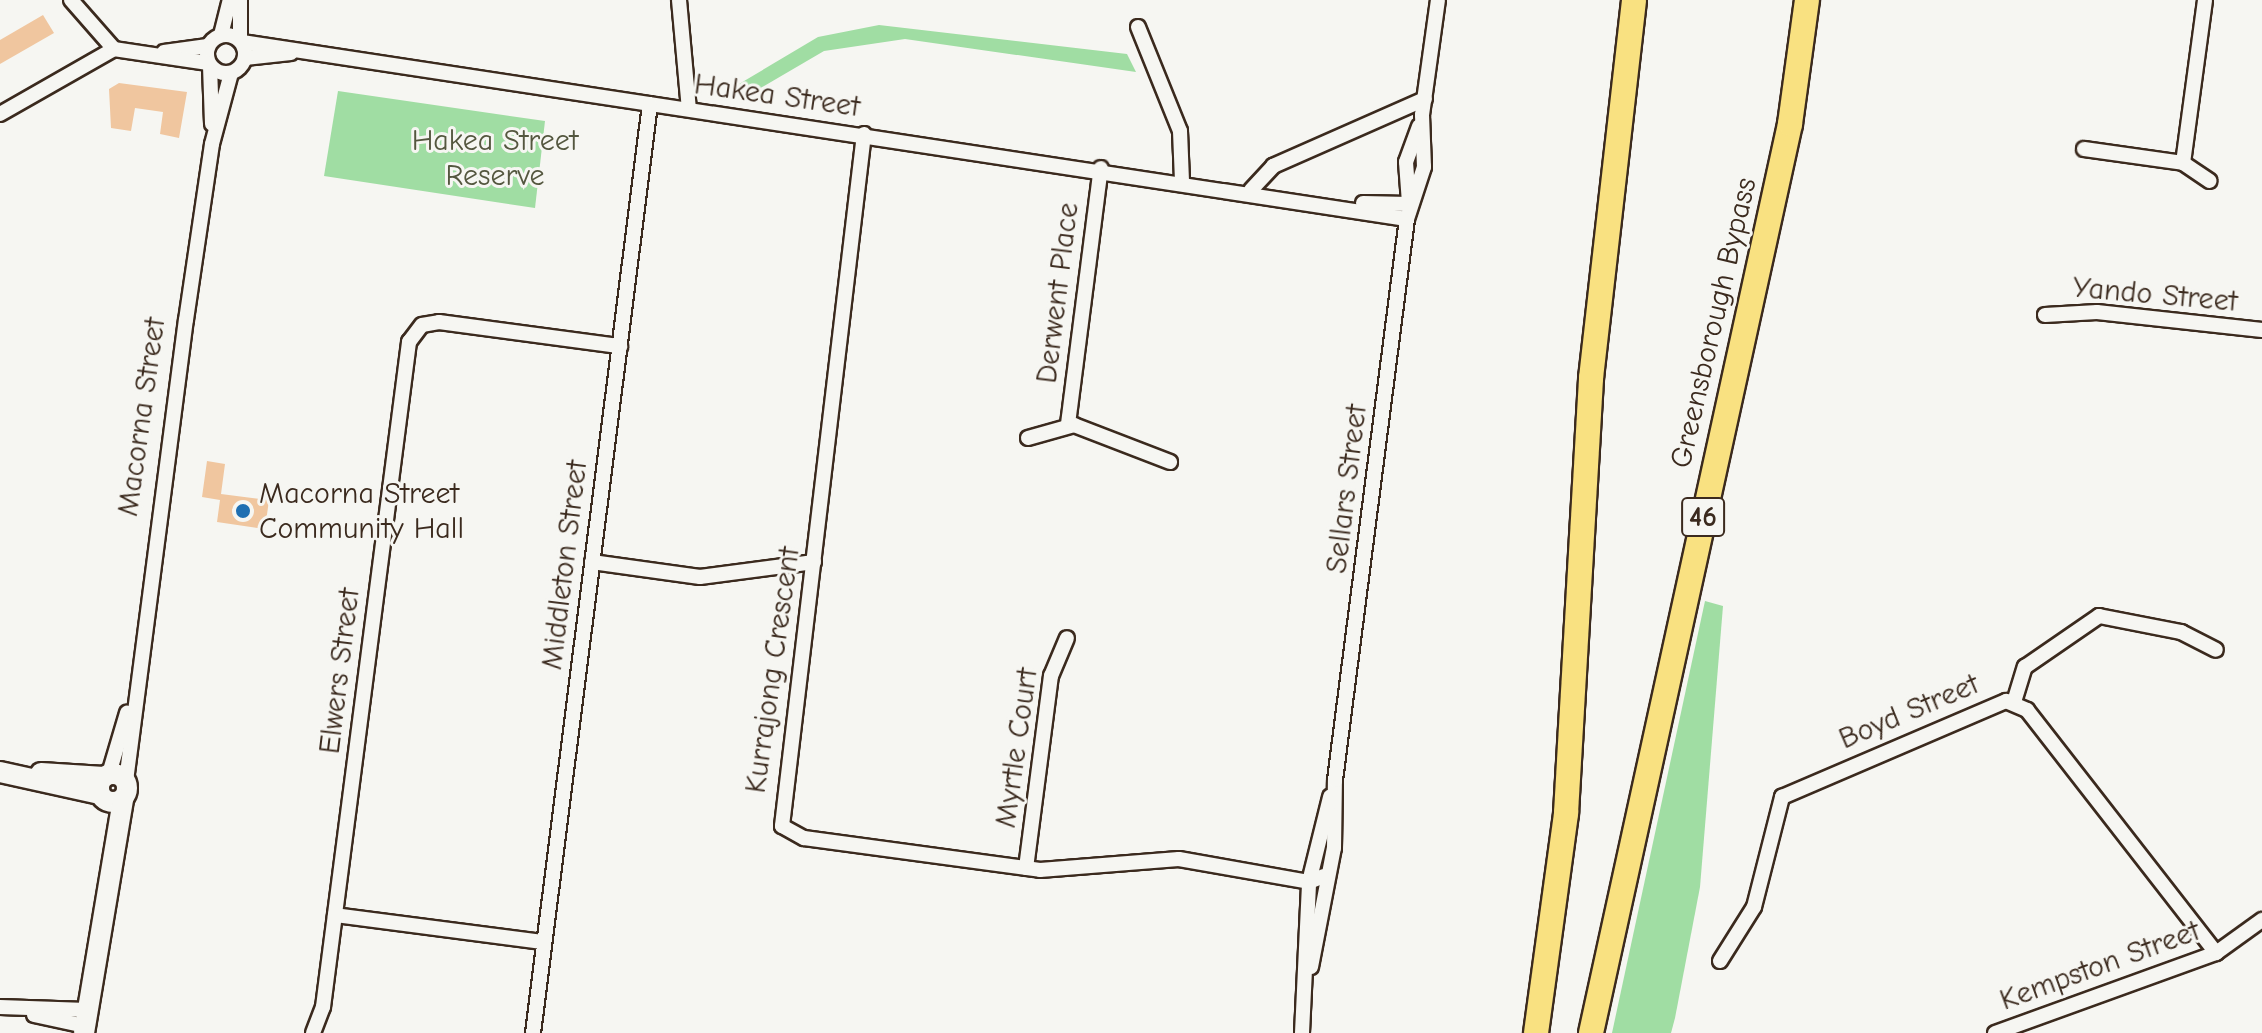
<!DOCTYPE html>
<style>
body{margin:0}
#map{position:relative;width:2262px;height:1033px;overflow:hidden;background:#f6f6f2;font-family:"Comic Neue",sans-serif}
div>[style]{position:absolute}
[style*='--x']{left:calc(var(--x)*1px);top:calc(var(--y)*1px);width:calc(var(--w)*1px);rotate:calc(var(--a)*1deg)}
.green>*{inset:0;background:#a0dda3}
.building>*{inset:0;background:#f0c69f}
.roads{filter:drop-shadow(2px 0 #3b2a1e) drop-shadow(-2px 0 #3b2a1e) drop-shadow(0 2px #3b2a1e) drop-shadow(0 -2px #3b2a1e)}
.street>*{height:14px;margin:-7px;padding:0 7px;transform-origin:7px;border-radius:7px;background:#f6f6f2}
.street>.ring{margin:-7px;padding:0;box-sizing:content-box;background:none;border:14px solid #f6f6f2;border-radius:50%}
.secondary>*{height:20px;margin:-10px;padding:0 10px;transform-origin:10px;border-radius:10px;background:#f6f6f2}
.secondary>.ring{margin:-10px;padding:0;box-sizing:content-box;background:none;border:20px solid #f6f6f2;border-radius:50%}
.highway>*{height:24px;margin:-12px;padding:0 12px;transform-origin:12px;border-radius:12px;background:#f9e181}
.dots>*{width:22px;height:22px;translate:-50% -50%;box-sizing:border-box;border:4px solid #f6f6f2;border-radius:50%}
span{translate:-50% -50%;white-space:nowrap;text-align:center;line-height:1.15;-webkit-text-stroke:6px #f6f6f2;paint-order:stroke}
.shield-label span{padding:2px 6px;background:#f6f6f2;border:2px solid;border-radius:6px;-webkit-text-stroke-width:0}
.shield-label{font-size:28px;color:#3b2a1e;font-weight:700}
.street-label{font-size:30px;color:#3b2a1e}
.park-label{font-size:30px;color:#54573f}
.poi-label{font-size:30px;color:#3b2a1e}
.left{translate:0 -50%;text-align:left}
</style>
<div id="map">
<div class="green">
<i style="clip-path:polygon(879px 25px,1127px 54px,1136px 72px,905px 39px,824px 51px,752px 93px,739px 84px,818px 37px)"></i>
<i style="clip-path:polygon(338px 91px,545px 121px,535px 208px,324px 176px)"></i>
<i style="clip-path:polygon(1705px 601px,1723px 606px,1700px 887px,1675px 1018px,1671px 1033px,1612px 1033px)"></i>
</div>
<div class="building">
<i style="clip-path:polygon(43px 15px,54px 33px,0 64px,0 40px)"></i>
<i style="clip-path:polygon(119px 83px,187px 92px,179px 138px,160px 134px,163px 112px,135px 108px,131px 131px,111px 128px,109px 89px)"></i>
<i style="clip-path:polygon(207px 461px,225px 464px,221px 494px,269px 500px,265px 529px,217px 522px,220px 500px,202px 497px)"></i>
</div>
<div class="roads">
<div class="street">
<i style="--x:71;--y:0;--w:65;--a:48.7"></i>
<i style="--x:240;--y:0;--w:40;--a:90"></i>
<i style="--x:679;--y:0;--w:109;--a:84.8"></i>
<i style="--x:1138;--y:27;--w:112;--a:68"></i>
<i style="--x:1180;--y:131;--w:49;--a:87.7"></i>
<i class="ring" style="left:207px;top:35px;width:24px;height:24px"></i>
<i style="--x:221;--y:35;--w:36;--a:-76"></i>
<i style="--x:242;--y:42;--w:1178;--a:8.64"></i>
<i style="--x:164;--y:52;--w:44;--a:-7.8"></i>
<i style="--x:245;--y:58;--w:46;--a:-6.2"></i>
<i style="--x:210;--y:66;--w:58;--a:88"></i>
<i style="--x:0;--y:114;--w:131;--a:-29.7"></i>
<i style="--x:114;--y:49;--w:95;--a:8.5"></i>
<i style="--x:864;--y:134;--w:697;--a:96.76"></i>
<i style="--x:782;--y:826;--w:25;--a:29"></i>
<i style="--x:804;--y:838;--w:238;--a:7.7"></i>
<i style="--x:1040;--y:870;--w:139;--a:-4.5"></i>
<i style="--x:1179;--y:859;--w:132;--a:10"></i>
<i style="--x:1309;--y:882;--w:16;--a:-22"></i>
<i style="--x:2084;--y:149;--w:100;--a:8"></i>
<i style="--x:2183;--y:163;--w:164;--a:-82.3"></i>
<i style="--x:2183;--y:163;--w:32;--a:34"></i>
<i style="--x:1251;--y:190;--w:33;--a:-47"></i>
<i style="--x:1273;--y:166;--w:166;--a:-23.8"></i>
<i style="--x:1363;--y:203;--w:46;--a:1.2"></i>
<i style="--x:1409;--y:203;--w:41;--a:-94.2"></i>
<i style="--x:1406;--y:162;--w:38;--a:-70"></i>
<i style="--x:2045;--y:315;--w:52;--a:-3.3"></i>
<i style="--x:2097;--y:312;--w:166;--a:6.2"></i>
<i style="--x:1068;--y:424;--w:258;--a:-82.7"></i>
<i style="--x:1028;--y:438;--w:48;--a:-15.8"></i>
<i style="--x:1074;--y:425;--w:103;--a:21.1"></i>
<i style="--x:592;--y:562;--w:109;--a:7.9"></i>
<i style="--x:700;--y:577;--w:115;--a:-7.5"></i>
<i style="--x:2014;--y:702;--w:37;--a:-73"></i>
<i style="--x:2025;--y:667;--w:90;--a:-34.6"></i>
<i style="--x:2099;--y:616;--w:84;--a:11"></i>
<i style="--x:2181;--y:632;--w:39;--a:27"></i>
<i style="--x:109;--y:774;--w:64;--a:-73.6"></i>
<i style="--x:126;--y:781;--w:465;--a:-82.6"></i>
<i style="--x:186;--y:320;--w:178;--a:-81.6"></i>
<i style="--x:212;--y:144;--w:73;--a:-75"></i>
<i style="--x:1026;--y:868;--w:194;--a:-82.6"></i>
<i style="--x:1051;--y:676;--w:41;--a:-67.2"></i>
<i style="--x:335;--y:915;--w:210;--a:7.4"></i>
<i style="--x:1720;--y:961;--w:64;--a:-57.8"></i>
<i style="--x:1754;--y:907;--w:114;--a:-75.7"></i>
<i style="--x:1782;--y:797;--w:244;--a:-23.2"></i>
<i style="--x:2006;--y:701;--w:23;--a:23"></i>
<i style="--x:2027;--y:710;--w:308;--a:52.1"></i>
<i style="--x:1311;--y:967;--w:121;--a:-79.1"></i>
<i style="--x:1334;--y:848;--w:68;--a:-89.2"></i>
<i style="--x:1335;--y:780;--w:566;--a:-82.69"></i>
<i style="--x:1407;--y:219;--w:55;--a:-71.9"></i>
<i style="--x:1424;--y:167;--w:52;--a:-92.2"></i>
<i style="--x:1422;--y:115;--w:116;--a:-82.1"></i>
<i style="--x:0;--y:1007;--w:87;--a:2"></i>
<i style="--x:34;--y:1015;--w:52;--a:12.2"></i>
<i style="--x:313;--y:1033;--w:28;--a:-69"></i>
<i style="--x:323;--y:1007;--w:671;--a:-82.63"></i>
<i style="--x:409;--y:342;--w:21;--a:-53"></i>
<i style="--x:422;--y:325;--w:17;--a:-10"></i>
<i style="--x:439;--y:322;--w:183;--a:7.6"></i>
<i style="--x:533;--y:1033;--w:936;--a:-82.82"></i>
<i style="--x:1302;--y:1033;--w:151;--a:-87.3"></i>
<i style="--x:1309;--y:882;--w:88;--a:-76.1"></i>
<i style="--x:1995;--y:1033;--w:235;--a:-19.9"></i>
<i style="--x:2216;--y:953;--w:57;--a:-35.7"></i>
</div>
<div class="secondary">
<i style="--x:0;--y:772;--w:102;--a:12.4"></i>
<i style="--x:41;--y:773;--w:63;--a:3.6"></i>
<i class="ring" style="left:99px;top:774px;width:8px;height:8px"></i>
<i style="--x:84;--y:1033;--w:237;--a:-80.5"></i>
</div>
<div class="highway">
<i style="--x:1536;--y:1033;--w:222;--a:-82.2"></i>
<i style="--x:1566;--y:813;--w:436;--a:-86.7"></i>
<i style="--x:1591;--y:378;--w:380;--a:-83.5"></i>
<i style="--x:1591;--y:1033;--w:931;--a:-77.65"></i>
<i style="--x:1790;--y:124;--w:125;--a:-82.2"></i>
</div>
</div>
<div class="dots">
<i style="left:243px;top:511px;background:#1f6fb2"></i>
</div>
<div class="shield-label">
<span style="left:1703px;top:517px">46</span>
</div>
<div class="street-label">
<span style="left:777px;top:96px;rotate:8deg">Hakea Street</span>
<span style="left:1058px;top:293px;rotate:-83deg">Derwent Place</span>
<span style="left:2155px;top:295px;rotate:5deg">Yando Street</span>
<span style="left:1714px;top:323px;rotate:-77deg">Greensborough Bypass</span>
<span style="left:142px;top:417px;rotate:-82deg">Macorna Street</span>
<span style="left:1347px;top:489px;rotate:-83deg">Sellars Street</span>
<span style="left:565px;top:565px;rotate:-83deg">Middleton Street</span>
<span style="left:773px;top:670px;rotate:-82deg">Kurrajong Crescent</span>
<span style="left:340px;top:671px;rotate:-83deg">Elwers Street</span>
<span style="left:1909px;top:712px;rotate:-23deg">Boyd Street</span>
<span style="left:1017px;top:748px;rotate:-82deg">Myrtle Court</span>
<span style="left:2100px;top:966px;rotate:-20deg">Kempston Street</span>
</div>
<div class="park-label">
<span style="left:495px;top:158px">Hakea Street<br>Reserve</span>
</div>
<div class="poi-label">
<span class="left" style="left:259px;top:511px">Macorna Street<br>Community Hall</span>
</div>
</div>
